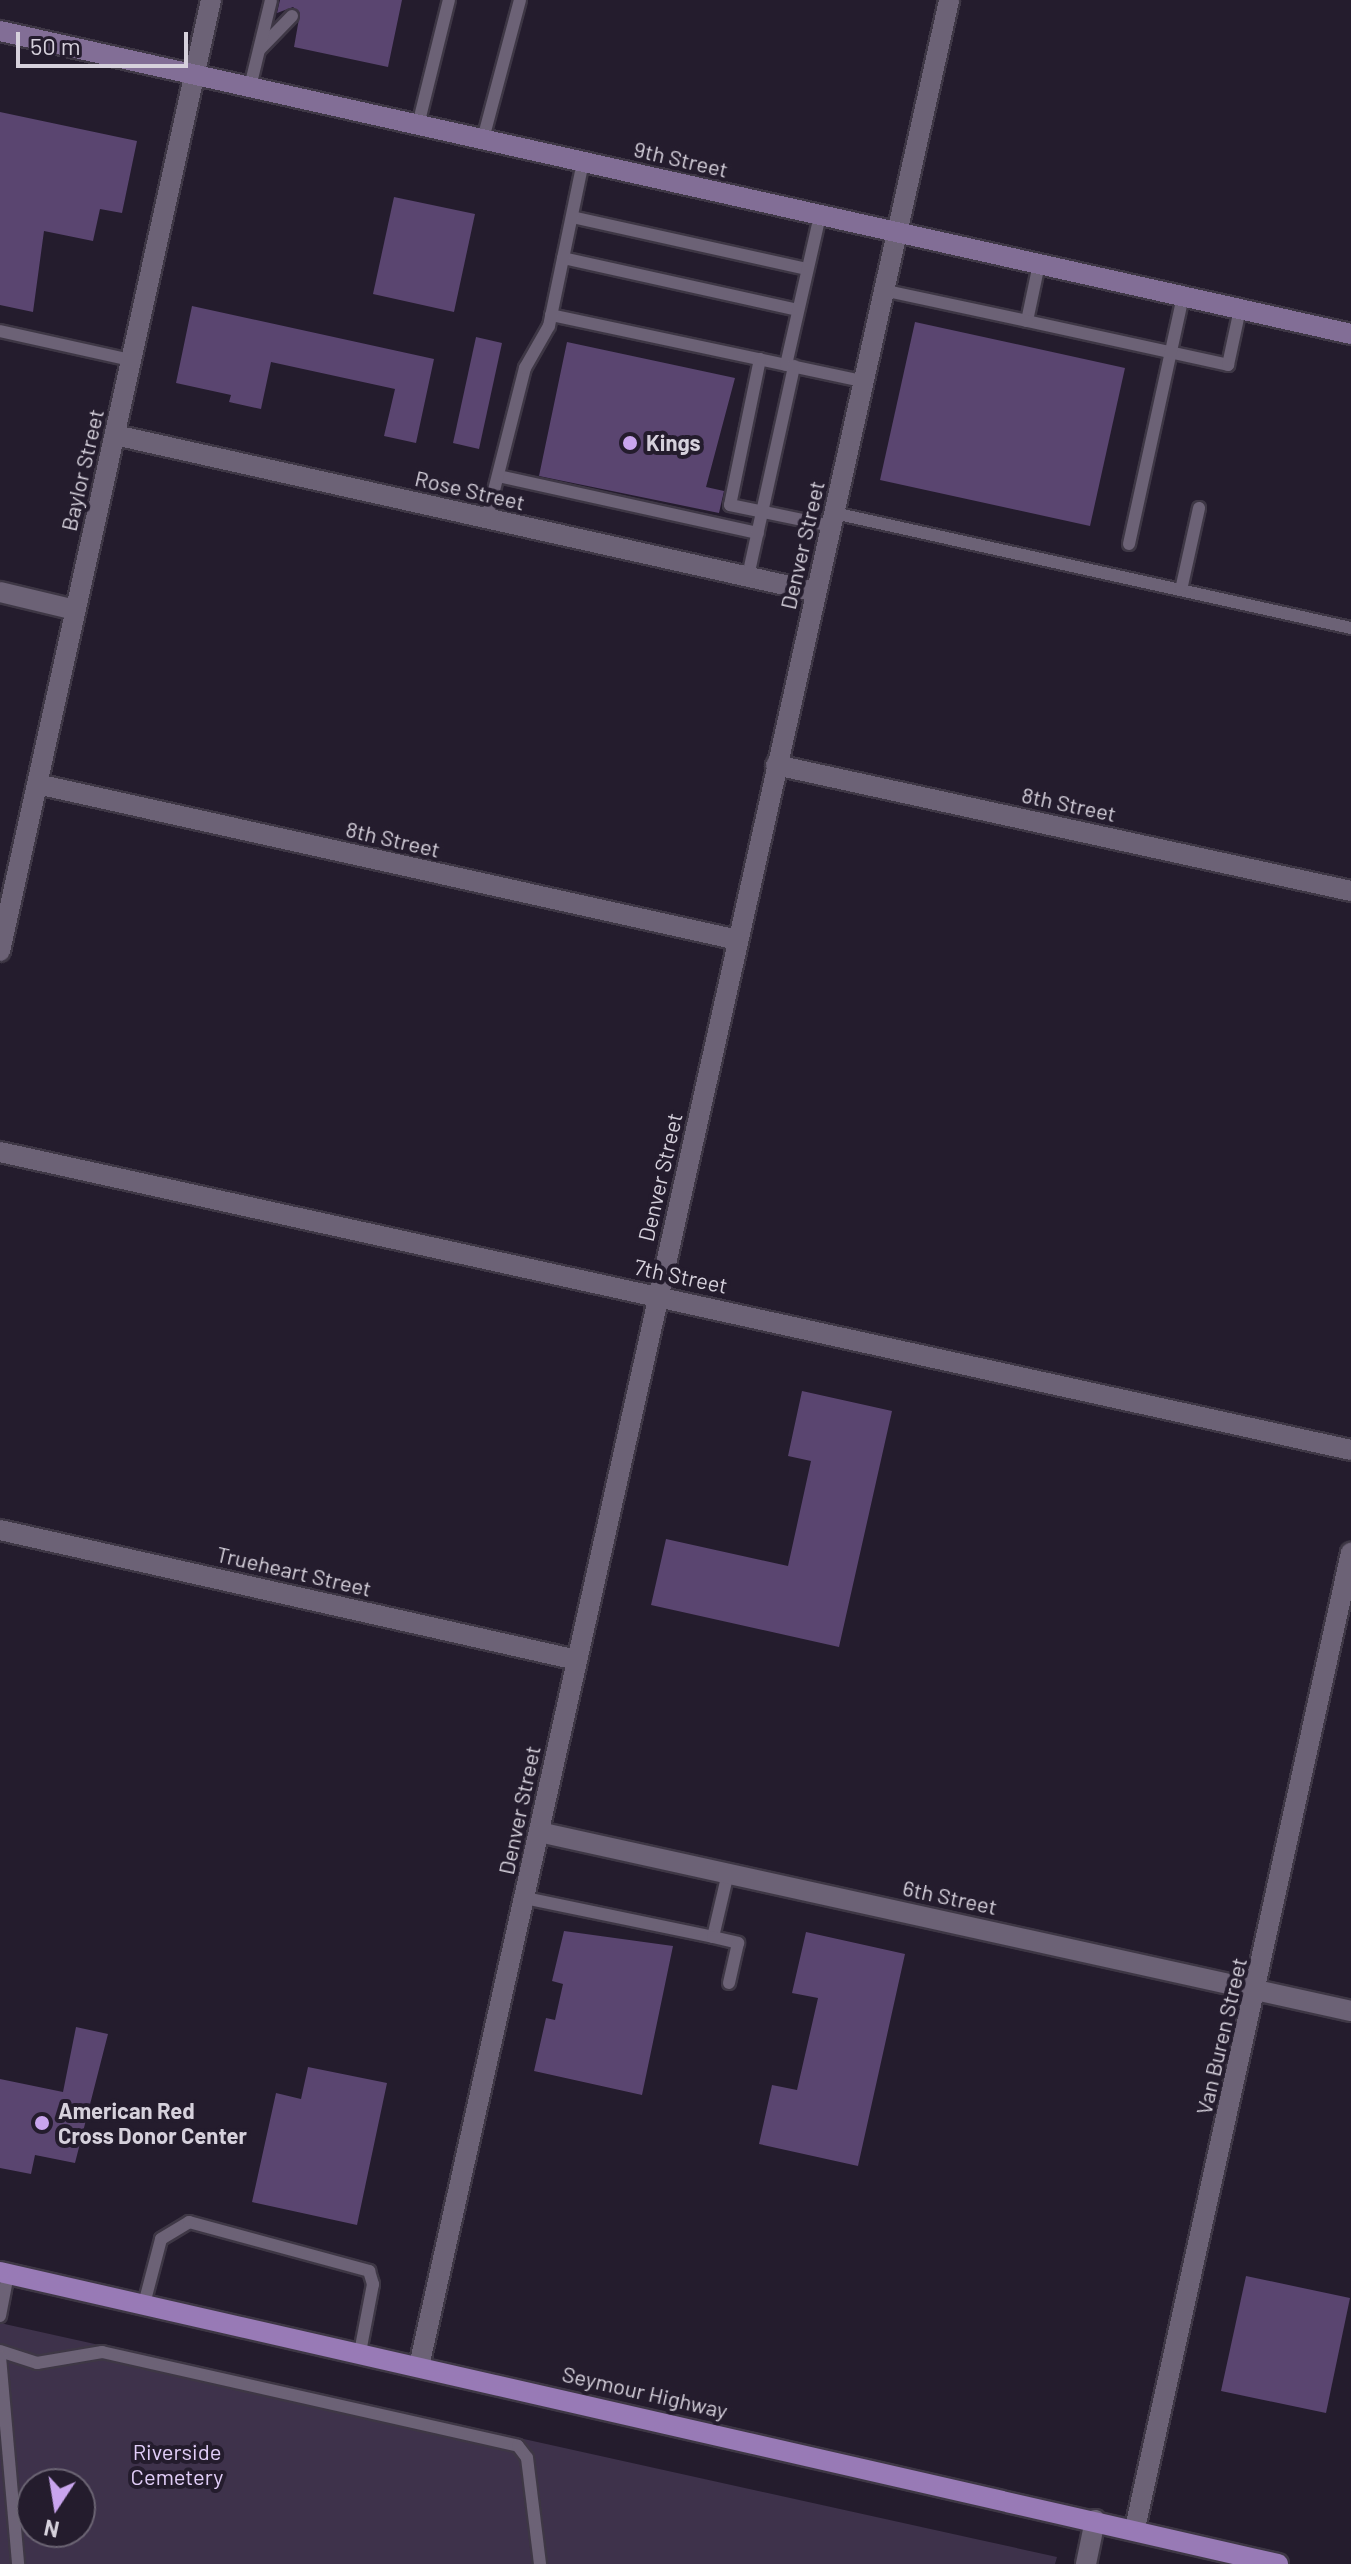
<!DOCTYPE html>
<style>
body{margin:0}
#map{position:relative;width:1351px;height:2564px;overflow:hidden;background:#241c2d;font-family:Barlow,sans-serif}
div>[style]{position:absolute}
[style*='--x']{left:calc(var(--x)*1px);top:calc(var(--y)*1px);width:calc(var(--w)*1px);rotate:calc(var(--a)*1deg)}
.green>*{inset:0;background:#3e324b}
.building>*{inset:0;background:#5a4570}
.roads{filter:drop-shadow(2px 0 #3e3745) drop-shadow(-2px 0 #3e3745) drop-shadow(0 2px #3e3745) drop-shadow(0 -2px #3e3745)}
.lane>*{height:12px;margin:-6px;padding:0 6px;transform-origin:6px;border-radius:6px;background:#6c6276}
.street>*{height:20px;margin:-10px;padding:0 10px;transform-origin:10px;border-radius:10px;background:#6c6276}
.secondary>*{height:20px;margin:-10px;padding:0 10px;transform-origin:10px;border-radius:10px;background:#826e96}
.primary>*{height:20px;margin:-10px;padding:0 10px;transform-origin:10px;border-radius:10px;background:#987ab6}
.dots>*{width:22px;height:22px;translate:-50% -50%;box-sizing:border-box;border:4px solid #241c2d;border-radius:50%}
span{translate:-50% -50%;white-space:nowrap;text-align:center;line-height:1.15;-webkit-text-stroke:8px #241c2d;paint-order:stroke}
.street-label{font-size:22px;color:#d6d1dc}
.poi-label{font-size:22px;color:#d6d1dc;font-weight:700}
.left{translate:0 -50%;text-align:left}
.park-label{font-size:22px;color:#e2cef9}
.north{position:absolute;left:16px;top:2468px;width:80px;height:80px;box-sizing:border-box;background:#241c2d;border:2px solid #6b6473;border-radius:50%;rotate:192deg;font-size:22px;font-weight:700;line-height:32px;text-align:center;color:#d6d1dc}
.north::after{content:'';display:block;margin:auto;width:28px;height:36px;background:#c9a5ee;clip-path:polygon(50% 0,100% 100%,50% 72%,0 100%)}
.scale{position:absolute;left:16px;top:32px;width:172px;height:36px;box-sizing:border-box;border:4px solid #d6d1dc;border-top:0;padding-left:10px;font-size:24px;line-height:28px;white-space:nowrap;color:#d6d1dc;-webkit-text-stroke:6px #241c2d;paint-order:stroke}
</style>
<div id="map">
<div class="green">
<i style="clip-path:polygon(evenodd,0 2323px,1057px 2557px,1055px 2564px,0 2564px,0 2323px,32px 2484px,80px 2484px,80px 2532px,32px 2532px,32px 2484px)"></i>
</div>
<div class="building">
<i style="clip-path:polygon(280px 0,402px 0,388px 67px,294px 47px,300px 13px,293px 7px,277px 13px)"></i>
<i style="clip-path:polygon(0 112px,137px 141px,122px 213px,100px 209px,93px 241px,44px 231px,33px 312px,0 305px)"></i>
<i style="clip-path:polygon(394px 197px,475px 214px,454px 312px,373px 294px)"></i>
<i style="clip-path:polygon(192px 306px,434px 359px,416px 443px,384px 436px,395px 389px,271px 362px,261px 409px,229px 402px,231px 395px,176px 383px)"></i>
<i style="clip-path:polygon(915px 322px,1125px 368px,1090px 526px,880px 480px)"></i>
<i style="clip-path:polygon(476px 337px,502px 343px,479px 449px,453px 443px)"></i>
<i style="clip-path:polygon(567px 342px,735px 378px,706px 487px,724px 491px,719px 513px,539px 476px)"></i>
<i style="clip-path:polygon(802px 1391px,892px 1411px,839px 1647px,651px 1605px,666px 1539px,788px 1566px,811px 1461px,788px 1456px)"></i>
<i style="clip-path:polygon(564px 1931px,673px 1946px,642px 2095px,534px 2071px,546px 2018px,555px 2020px,563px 1984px,552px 1981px)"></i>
<i style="clip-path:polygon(806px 1932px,905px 1954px,858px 2166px,759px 2144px,772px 2085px,797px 2090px,818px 1998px,792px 1993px)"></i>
<i style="clip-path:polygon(76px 2027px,108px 2034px,75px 2163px,35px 2155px,31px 2174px,0 2168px,0 2079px,63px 2092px)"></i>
<i style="clip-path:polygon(308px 2067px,387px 2083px,357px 2225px,252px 2202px,276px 2093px,301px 2099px)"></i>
<i style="clip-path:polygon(1246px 2276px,1350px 2298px,1326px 2413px,1221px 2391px)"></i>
</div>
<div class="roads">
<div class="lane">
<i style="--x:260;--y:49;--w:46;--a:-45.9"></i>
<i style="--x:250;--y:87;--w:89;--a:-76.4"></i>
<i style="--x:418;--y:125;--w:129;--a:-76.1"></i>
<i style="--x:483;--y:139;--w:144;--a:-75.1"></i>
<i style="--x:572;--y:217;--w:241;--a:12.5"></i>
<i style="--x:563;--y:258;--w:240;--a:12.5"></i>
<i style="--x:1039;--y:264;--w:58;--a:101.9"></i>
<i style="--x:1027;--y:321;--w:206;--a:12.3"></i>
<i style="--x:1228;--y:365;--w:57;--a:-77.9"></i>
<i style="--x:887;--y:291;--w:143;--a:12.1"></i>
<i style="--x:551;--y:315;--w:322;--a:12"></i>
<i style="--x:0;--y:331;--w:134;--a:12.5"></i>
<i style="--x:760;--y:359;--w:149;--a:101.6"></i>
<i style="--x:730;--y:505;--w:103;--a:11.7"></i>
<i style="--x:786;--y:365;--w:154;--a:-77.2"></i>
<i style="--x:498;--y:476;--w:266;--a:12.4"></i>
<i style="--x:834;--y:513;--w:530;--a:12.54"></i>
<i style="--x:487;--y:518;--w:155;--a:-75.8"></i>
<i style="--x:525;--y:368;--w:48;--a:-60.3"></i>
<i style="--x:549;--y:326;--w:167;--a:-78.3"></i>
<i style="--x:1129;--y:544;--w:253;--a:-77.7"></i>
<i style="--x:748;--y:576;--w:215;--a:-77.6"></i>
<i style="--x:1181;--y:590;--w:84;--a:-77.6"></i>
<i style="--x:525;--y:1898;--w:192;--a:11.7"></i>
<i style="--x:713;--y:1937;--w:66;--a:-76.8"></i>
<i style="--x:713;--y:1937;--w:26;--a:13"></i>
<i style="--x:738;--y:1943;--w:41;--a:102.7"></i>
<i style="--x:144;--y:2304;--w:67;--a:-75.3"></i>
<i style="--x:161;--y:2239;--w:33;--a:-31"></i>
<i style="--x:189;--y:2222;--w:187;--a:15.2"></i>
<i style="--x:369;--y:2271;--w:14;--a:73"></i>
<i style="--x:373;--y:2284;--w:69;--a:100.8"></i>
<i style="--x:0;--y:2316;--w:43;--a:-79.2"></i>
<i style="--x:0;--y:2351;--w:39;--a:18"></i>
<i style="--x:37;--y:2363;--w:66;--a:-9.6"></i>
<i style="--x:102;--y:2352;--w:426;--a:12.7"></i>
<i style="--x:518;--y:2446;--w:15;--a:53"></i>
<i style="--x:527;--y:2458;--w:107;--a:83"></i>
<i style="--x:0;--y:2357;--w:208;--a:85"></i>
</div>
<div class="street">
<i style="--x:115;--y:435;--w:718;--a:12.62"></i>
<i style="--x:0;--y:592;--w:77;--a:13.5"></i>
<i style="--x:776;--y:765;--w:589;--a:12.36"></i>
<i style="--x:37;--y:784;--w:718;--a:12.55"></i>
<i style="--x:0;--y:951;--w:974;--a:-77.49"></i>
<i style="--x:0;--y:1152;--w:1383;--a:12.44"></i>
<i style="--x:0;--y:1530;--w:591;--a:12.7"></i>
<i style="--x:539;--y:1832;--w:831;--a:12.43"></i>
<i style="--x:419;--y:2366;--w:2425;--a:-77.37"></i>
<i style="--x:1135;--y:2528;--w:999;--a:-77.51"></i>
<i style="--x:1086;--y:2564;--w:45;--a:-78.4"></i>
</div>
<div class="secondary">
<i style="--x:0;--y:31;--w:1385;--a:12.64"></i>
</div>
<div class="primary">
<i style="--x:0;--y:2272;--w:1311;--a:12.87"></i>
</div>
</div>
<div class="dots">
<i style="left:630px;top:443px;background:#c9a5ee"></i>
<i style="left:42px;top:2123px;background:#c9a5ee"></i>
</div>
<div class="street-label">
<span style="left:681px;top:159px;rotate:13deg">9th Street</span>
<span style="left:82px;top:470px;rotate:-77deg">Baylor Street</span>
<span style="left:470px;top:490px;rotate:13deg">Rose Street</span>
<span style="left:802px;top:545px;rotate:-77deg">Denver Street</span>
<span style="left:1069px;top:804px;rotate:12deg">8th Street</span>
<span style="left:393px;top:839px;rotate:13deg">8th Street</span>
<span style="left:660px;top:1177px;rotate:-77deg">Denver Street</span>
<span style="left:681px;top:1276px;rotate:12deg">7th Street</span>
<span style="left:294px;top:1571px;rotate:13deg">Trueheart Street</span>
<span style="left:519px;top:1810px;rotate:-78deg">Denver Street</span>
<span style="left:950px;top:1897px;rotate:12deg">6th Street</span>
<span style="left:1221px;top:2036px;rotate:-77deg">Van Buren Street</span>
<span style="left:645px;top:2392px;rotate:13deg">Seymour Highway</span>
</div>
<div class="poi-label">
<span class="left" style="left:646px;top:443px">Kings</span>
<span class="left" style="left:58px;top:2123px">American Red<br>Cross Donor Center</span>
</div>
<div class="park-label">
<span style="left:177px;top:2464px">Riverside<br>Cemetery</span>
</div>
<div class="north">N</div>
<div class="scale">50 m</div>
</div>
